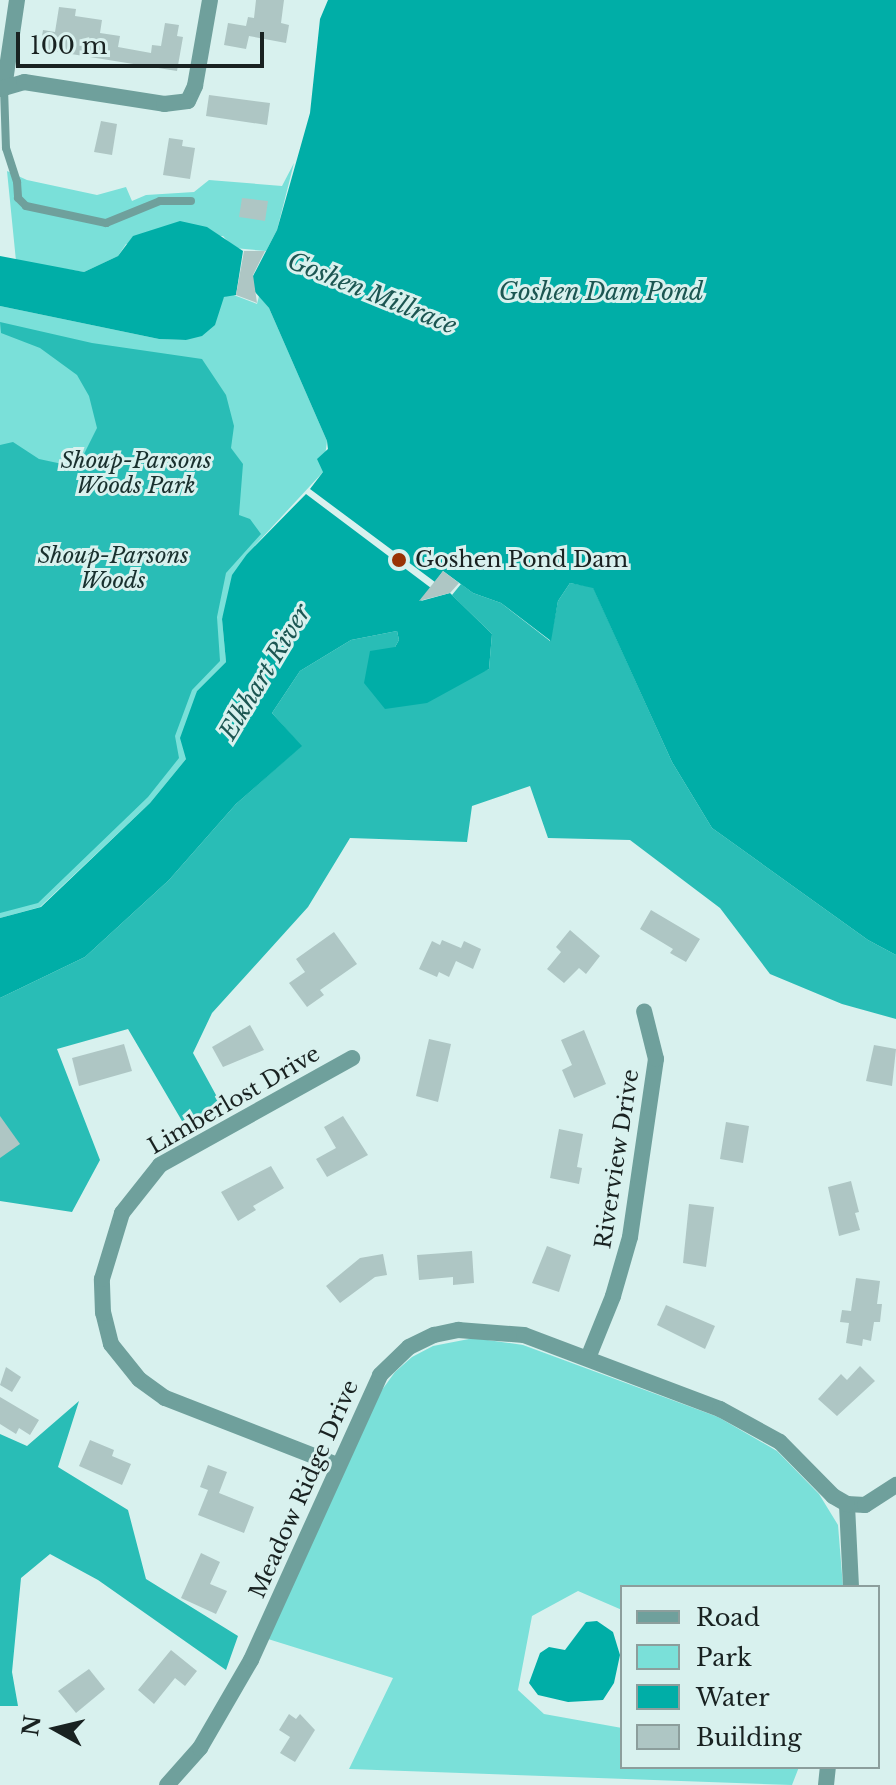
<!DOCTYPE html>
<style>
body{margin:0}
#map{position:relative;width:896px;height:1785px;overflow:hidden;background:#d8f1ee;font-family:"Libre Baskerville",serif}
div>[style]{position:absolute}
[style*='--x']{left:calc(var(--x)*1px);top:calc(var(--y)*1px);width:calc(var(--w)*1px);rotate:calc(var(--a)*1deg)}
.green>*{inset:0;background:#7ae0d9}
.forest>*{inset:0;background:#29bdb6}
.water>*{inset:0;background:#00aea7}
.building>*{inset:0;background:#aec6c4}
.lane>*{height:8px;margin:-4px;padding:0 4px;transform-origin:4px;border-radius:4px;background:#6fa09c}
.street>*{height:16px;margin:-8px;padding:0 8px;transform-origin:8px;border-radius:8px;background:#6fa09c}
.dots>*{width:22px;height:22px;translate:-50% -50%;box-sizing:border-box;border:4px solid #d8f1ee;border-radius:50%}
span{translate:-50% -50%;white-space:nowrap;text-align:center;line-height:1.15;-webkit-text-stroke:6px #d8f1ee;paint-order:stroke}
.park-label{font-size:22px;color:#19302e;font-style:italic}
.poi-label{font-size:22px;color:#192221}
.left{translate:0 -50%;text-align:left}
.street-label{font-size:22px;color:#192221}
.water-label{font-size:24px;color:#1c5652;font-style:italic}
.legend{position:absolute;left:620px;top:1585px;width:260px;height:184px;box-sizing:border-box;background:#d8f1ee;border:2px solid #8c9e9c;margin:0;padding:10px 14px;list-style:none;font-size:24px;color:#192221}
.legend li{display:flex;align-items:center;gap:16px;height:40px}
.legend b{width:40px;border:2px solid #8c9e9c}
.north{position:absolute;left:16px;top:1689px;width:80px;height:80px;-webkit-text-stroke:6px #d8f1ee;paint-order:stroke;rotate:278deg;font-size:22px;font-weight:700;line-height:32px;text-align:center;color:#192221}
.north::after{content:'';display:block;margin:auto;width:28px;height:36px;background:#192221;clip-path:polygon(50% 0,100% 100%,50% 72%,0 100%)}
.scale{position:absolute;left:16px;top:32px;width:248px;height:36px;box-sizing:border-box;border:4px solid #192221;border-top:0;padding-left:10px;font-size:24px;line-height:28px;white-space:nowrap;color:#192221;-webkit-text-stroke:6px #d8f1ee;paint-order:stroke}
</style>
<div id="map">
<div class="green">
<i style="clip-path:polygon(294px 163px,277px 230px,266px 251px,234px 248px,223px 236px,126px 244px,118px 256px,84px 272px,16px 261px,7px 171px,27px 180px,97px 195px,126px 187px,132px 201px,146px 195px,194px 192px,209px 180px,282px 186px)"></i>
<i style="clip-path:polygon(231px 294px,257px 304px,259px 296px,269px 308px,327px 441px,323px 472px,247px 554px,222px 619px,226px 662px,197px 691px,186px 759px,150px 803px,40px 907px,0 918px,0 306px,159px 339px,186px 340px,224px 297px)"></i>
<i style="clip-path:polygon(474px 1338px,523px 1345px,718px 1417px,777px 1451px,819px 1494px,838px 1525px,843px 1587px,622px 1587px,622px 1610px,578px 1591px,532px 1616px,518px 1690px,544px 1714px,622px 1728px,622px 1767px,799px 1767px,792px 1785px,349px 1769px,393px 1678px,268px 1639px,379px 1394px,395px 1372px,412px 1357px,433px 1346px)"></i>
</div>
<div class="forest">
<i style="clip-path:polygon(0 322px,92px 343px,202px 359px,226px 395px,234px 426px,231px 448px,243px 464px,239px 515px,250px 519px,261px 534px,226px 573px,217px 617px,220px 661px,192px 690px,175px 736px,179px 758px,148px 797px,38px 903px,0 913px,0 445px,13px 442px,39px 459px,67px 465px,82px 458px,97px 428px,89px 396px,77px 375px,40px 348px,1px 333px)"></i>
<i style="clip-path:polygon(570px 583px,593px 587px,672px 762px,712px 828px,868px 940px,896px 955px,896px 1019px,842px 1004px,770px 974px,720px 908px,630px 840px,548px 838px,530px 786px,472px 806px,467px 842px,350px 838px,308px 907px,212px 1013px,193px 1053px,222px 1106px,182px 1121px,128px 1029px,57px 1049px,100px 1160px,72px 1212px,0 1201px,0 998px,85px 957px,169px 880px,236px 804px,301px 746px,272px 713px,300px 671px,351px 640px,397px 631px,399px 640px,395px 647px,484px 671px,489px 669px,492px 634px,452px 595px,461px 584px,473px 593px,501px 603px,550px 641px,558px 601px)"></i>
<i style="clip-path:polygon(79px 1401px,58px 1467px,128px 1510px,146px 1579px,238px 1636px,226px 1670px,98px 1580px,50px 1554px,21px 1578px,12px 1672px,18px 1706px,0 1706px,0 1434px,27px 1446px)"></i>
</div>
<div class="water">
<i style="clip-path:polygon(328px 0,896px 0,896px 955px,868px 940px,712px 828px,672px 762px,593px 588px,570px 583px,558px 601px,551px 641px,501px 603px,473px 593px,443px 571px,435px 582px,310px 489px,323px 472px,317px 459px,328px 449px,327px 441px,269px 308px,255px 292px,252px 278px,277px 230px,310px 113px,320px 19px)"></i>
<i style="clip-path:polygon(180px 221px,207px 227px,243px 251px,236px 295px,224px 297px,215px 325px,202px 336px,186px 340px,159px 339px,0 306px,0 256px,84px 272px,118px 256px,133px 236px)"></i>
<i style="clip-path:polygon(306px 494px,431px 588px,421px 601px,450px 593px,492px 634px,489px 669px,427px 703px,385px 709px,364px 683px,370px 651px,395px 647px,399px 640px,397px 631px,351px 640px,300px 671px,272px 713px,302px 746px,236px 804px,169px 880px,85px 957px,0 998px,0 918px,41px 907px,150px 803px,186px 759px,180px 738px,197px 691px,226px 662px,222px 619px,232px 575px,247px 554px)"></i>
<i style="clip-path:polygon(597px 1621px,613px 1632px,620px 1655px,614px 1683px,603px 1700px,568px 1702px,538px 1695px,529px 1683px,540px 1653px,549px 1647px,565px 1650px,586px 1622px)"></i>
</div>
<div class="building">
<i style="clip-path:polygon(256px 0,284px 0,281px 23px,289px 25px,286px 43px,249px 36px,246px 49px,224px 45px,228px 23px,246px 26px,248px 17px,254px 18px)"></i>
<i style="clip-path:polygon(59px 7px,76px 9px,75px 16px,102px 20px,100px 33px,120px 36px,118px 47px,151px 53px,152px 45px,161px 46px,165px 23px,179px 25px,177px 36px,183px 37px,177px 71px,40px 49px,43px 30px,55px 32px)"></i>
<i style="clip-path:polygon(209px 95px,270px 103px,267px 125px,206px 116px)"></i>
<i style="clip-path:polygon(101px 121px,117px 124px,112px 155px,94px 152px)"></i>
<i style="clip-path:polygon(169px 138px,183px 140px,182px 146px,195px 148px,190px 179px,163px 175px)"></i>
<i style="clip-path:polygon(242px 198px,268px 201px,265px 221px,239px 217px)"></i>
<i style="clip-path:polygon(244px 251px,265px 251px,253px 275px,257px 303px,236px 295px)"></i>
<i style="clip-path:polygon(443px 571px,459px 583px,450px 593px,419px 601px)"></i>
<i style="clip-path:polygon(651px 910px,700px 939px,686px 962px,670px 953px,673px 949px,640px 929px)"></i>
<i style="clip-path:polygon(570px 930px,600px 956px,586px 974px,579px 968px,564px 983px,547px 969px,561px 952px,556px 947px)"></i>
<i style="clip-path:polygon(334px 932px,357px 964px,320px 990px,324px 995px,307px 1007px,289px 983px,305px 972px,296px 959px)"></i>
<i style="clip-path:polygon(442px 940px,461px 948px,464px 941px,481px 949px,473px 969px,456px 961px,449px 977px,439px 972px,437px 977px,419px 969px,432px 941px,440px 945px)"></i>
<i style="clip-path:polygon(250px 1025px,264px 1050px,223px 1067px,212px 1047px)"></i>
<i style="clip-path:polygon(584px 1030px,606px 1084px,574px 1098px,562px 1070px,572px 1065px,561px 1040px)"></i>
<i style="clip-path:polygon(429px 1039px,451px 1044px,438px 1102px,416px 1096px)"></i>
<i style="clip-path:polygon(124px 1044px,132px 1071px,79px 1086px,72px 1058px)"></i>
<i style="clip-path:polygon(874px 1045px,896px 1049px,892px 1086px,866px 1081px)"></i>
<i style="clip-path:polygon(0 1116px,20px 1144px,0 1158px)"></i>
<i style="clip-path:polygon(343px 1116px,368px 1155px,327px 1177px,316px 1159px,336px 1148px,324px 1127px)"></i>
<i style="clip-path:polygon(726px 1122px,749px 1126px,743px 1163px,720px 1159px)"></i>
<i style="clip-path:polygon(559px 1129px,583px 1134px,577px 1167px,582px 1168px,579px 1184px,550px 1178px)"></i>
<i style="clip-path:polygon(271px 1166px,284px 1188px,253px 1206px,256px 1210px,238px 1221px,221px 1192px)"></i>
<i style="clip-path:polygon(851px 1181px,859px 1212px,855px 1213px,860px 1230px,839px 1236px,828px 1187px)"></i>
<i style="clip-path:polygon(689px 1204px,714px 1207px,706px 1267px,683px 1263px)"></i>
<i style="clip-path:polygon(547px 1246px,571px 1255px,559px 1292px,532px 1283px)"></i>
<i style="clip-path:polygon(472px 1251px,474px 1283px,453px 1285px,453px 1277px,419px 1280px,417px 1255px)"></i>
<i style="clip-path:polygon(383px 1254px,387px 1275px,375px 1277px,340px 1303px,326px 1286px,360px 1258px)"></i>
<i style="clip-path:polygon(856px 1278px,880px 1281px,877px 1304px,882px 1304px,880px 1322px,874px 1322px,871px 1341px,863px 1339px,862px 1346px,846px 1343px,849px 1323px,840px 1322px,842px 1310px,851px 1311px)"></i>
<i style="clip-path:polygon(666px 1305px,715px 1326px,705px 1349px,657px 1325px)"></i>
<i style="clip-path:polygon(860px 1366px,875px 1381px,837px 1416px,818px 1399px,841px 1374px,847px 1380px)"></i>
<i style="clip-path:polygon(6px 1367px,21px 1377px,12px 1392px,0 1385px)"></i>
<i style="clip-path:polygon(0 1397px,39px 1420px,30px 1435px,19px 1428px,16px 1434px,0 1424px)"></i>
<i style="clip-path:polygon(90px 1440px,114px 1450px,112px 1456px,131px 1464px,122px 1485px,79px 1466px)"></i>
<i style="clip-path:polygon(208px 1465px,227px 1472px,219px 1493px,254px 1507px,244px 1533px,198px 1515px,208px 1490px,200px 1487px)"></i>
<i style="clip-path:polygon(201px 1553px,220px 1562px,210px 1584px,227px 1591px,216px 1614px,181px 1598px)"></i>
<i style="clip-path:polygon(171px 1650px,197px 1671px,185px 1686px,175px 1678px,154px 1704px,138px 1690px)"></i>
<i style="clip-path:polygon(89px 1669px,105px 1689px,76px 1713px,58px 1691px)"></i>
<i style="clip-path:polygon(289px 1714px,296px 1719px,300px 1714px,315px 1730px,295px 1762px,280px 1753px,290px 1737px,279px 1730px)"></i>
</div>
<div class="lane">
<i style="--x:4;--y:88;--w:60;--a:88.1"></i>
<i style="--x:6;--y:148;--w:36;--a:72"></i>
<i style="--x:17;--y:182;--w:16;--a:86"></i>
<i style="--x:18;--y:198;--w:11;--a:45"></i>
<i style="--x:26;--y:206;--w:82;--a:12"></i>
<i style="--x:106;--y:223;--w:58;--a:-22.2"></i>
<i style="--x:160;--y:201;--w:31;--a:0"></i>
</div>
<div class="street">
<i style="--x:4;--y:88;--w:89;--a:-81.6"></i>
<i style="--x:0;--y:89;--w:25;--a:-16"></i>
<i style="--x:24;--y:82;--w:142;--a:8.9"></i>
<i style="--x:164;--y:104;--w:24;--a:-7"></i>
<i style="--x:188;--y:101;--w:17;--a:-65"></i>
<i style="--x:195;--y:86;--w:87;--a:-80.1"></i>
<i style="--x:588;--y:1358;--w:67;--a:-68"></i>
<i style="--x:613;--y:1296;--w:61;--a:-73.9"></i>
<i style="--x:630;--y:1237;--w:180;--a:-81.7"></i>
<i style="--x:656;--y:1059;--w:49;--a:-104"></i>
<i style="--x:337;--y:1465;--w:185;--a:-158.7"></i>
<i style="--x:165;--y:1398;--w:32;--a:-144"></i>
<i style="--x:139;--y:1379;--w:45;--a:-128.7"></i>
<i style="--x:111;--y:1344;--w:32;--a:-104"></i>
<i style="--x:103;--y:1313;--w:34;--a:-92"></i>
<i style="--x:102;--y:1279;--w:69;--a:-73.1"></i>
<i style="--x:122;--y:1213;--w:61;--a:-51.6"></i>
<i style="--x:160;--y:1165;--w:220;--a:-29.1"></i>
<i style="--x:851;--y:1587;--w:83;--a:-92.8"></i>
<i style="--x:847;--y:1504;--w:18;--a:3"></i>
<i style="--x:865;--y:1505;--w:37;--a:-33"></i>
<i style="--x:167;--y:1785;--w:50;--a:-48.3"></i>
<i style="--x:200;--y:1748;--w:102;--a:-59.9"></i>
<i style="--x:251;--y:1660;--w:313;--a:-65.6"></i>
<i style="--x:380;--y:1375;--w:40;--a:-44"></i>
<i style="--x:409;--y:1347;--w:28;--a:-26"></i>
<i style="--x:434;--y:1335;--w:25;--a:-12"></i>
<i style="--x:458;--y:1330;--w:66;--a:4.3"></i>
<i style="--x:524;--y:1335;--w:210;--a:20.7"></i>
<i style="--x:720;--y:1409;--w:68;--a:28.8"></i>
<i style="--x:780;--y:1442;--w:76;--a:45.5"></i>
<i style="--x:833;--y:1496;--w:16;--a:30"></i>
<i style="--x:826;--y:1785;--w:18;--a:-84"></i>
</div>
<div class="dots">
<i style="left:399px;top:560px;background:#993305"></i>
</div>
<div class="park-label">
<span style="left:136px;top:473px">Shoup-Parsons<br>Woods Park</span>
<span style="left:113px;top:568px">Shoup-Parsons<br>Woods</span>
</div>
<div class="poi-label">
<span class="left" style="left:415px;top:560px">Goshen Pond Dam</span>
</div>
<div class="street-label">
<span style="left:234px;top:1100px;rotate:-30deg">Limberlost Drive</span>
<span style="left:617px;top:1159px;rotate:-81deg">Riverview Drive</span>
<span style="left:304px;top:1489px;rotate:-66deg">Meadow Ridge Drive</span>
</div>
<div class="water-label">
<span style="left:601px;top:292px">Goshen Dam Pond</span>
<span style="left:372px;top:293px;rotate:22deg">Goshen Millrace</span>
<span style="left:265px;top:672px;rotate:-59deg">Elkhart River</span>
</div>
<ul class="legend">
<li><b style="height:10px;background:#6fa09c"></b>Road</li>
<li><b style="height:22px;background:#7ae0d9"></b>Park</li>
<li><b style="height:22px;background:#00aea7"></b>Water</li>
<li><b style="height:22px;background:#aec6c4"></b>Building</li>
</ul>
<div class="north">N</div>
<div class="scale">100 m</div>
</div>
